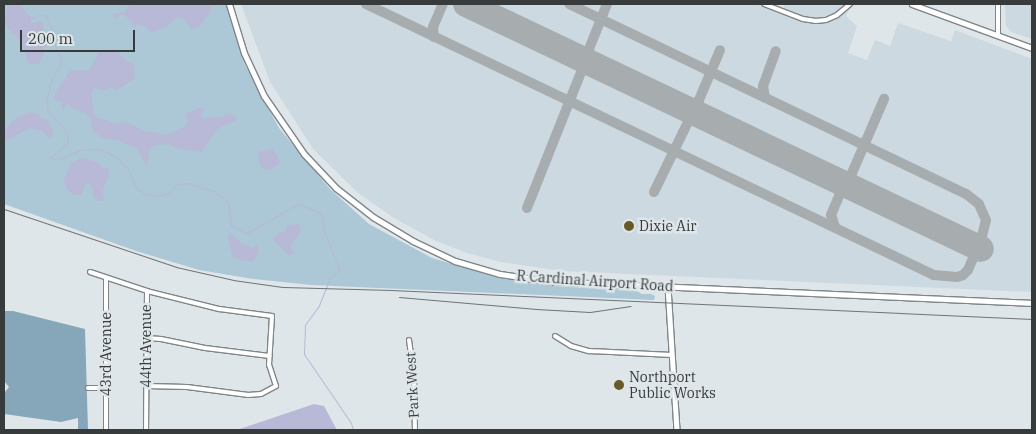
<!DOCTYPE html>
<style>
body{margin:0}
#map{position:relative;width:1036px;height:434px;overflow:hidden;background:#dfe6e9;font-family:"IBM Plex Serif",serif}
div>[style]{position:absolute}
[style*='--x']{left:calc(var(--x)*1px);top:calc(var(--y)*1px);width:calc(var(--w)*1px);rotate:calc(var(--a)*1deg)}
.built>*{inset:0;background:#ccd9e1}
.green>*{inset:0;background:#acc7d6}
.forest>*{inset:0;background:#86a7b9}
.water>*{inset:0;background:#b8b8d7}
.stream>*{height:1px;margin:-0.5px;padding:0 0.5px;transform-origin:0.5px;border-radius:0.5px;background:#b8b8d7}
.taxiway>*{height:10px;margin:-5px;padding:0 5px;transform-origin:5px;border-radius:5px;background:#a7adaf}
.runway>*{height:26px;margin:-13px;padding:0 13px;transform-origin:13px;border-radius:13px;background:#a7adaf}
.roads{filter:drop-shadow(1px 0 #7f8588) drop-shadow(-1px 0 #7f8588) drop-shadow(0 1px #7f8588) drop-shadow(0 -1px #7f8588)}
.minor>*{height:4px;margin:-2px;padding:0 2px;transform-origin:2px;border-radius:2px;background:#fff}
.tertiary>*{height:4.5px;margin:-2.25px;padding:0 2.25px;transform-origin:2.25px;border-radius:2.25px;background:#fff}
.secondary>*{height:5px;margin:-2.5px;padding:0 2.5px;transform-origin:2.5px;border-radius:2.5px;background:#fff}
.rail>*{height:1px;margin:-0.5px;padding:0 0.5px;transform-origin:0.5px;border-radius:0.5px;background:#6f7475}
.dots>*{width:14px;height:14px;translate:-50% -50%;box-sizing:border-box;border:2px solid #dfe6e9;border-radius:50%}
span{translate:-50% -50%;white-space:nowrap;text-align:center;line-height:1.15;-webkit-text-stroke:5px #dfe6e9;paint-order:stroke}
.poi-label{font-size:14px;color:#383b3c}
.left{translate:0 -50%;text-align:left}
.street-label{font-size:14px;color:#383b3c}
.frame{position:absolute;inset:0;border:5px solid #383b3c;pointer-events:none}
.scale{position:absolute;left:20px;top:30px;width:115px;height:22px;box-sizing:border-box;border:2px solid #383b3c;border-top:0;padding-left:6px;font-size:15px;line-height:18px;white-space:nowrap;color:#383b3c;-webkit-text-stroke:4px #dfe6e9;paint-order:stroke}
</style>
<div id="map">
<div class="built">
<i style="clip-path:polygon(241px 4px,756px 4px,781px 13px,785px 4px,852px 4px,846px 16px,857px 26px,848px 53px,867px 60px,875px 40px,890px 46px,898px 23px,951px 41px,955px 30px,1032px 59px,1032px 292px,560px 271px,501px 262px,467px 253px,436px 241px,394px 218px,358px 193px,313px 149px,270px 82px)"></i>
<i style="clip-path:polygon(1005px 4px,1032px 4px,1032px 39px,1011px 32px,1006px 26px)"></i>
</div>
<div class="green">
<i style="clip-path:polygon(4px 4px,227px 4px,245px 65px,279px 128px,330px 189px,369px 224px,432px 258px,503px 279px,633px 289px,642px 294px,651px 294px,655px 296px,654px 300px,311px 285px,253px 279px,199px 270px,136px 251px,4px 204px)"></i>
</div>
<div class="forest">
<i style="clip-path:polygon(4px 311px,13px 311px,85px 329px,88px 430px,78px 430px,78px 418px,61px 422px,4px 414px,4px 393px,9px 387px,4px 381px)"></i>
</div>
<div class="water">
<i style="clip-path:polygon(4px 4px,19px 4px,31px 18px,31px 23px,43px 22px,43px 38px,46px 46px,43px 48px,44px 54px,38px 65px,28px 63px,21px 41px,8px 29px,5px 21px,7px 6px)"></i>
<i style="clip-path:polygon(129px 4px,211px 4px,211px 11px,197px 29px,191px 29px,185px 20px,178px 17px,163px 29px,150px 32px,145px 26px,137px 24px,134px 29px,132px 22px,124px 15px,119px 15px,116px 20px,113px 17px,113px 14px,125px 12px)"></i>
<i style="clip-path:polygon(115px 49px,125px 60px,132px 63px,135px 68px,135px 78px,117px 90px,110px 87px,105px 91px,94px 88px,91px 94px,94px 116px,115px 124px,120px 122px,127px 123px,145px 131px,167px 135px,185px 126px,188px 120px,185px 114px,198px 108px,204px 108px,201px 116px,204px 118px,221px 117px,227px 114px,234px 116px,237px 120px,218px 128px,202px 152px,175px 148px,169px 144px,155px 145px,149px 151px,147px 167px,137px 149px,118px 140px,104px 139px,95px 133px,91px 125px,92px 119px,85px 113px,67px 105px,62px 111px,62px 102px,54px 100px,57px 90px,71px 70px,90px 70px,99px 51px)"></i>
<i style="clip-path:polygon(29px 112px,39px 114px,41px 120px,43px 118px,49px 123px,53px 130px,51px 137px,50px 139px,42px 131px,29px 128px,4px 142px,4px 130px,15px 119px)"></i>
<i style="clip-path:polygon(273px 149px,281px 162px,273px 169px,267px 170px,260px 166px,258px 152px)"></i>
<i style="clip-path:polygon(82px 158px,98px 162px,103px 169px,108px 167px,109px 174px,102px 193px,105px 200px,98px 201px,93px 196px,93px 188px,89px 183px,85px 185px,82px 195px,73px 195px,66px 188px,64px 181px,71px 163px)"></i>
<i style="clip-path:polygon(298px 224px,301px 229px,299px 235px,290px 246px,294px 253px,288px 255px,272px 239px,279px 233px,286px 232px,286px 226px)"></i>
<i style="clip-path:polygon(229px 232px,241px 243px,252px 248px,257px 244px,259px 250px,255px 259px,251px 262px,244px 261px,233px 258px,228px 238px)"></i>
<i style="clip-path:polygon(314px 404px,324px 406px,337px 430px,237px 430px)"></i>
</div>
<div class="stream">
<i style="--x:31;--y:18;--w:9;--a:-21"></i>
<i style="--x:39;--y:15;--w:7;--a:8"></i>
<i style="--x:46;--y:16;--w:17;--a:66"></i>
<i style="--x:53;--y:32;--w:14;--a:82"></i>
<i style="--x:55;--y:46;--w:11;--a:63"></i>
<i style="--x:60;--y:56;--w:7;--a:82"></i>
<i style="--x:61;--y:63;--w:24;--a:118"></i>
<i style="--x:50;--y:84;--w:17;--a:103"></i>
<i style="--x:46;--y:101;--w:10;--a:79"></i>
<i style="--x:48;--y:111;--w:23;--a:47"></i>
<i style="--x:64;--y:128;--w:9;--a:63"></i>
<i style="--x:68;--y:136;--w:7;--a:98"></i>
<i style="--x:67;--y:143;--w:21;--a:139"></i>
<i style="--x:51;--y:157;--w:8;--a:23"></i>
<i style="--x:58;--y:160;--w:24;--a:-24"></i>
<i style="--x:80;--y:150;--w:20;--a:-3"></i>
<i style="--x:100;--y:149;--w:17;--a:25"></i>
<i style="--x:115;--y:156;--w:18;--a:45"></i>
<i style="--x:128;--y:169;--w:18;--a:68"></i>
<i style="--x:135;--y:186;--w:12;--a:42"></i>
<i style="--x:144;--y:194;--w:15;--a:8"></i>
<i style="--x:159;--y:196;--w:10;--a:-17"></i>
<i style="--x:169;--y:193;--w:11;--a:-49"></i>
<i style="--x:176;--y:185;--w:10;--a:-11"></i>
<i style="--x:186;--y:183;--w:29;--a:16"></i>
<i style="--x:214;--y:191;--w:19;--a:39"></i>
<i style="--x:229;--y:203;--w:23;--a:85"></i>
<i style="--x:231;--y:226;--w:17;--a:24"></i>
<i style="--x:247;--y:233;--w:59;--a:-29.6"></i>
<i style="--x:298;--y:204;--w:25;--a:21"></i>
<i style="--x:321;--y:213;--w:20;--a:79"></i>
<i style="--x:325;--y:233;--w:40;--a:69"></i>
<i style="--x:339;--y:270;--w:12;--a:138"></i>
<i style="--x:330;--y:278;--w:31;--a:112"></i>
<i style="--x:318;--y:307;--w:22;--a:126"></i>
<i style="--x:305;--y:325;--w:29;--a:92"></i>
<i style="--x:304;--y:354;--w:83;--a:55.7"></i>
<i style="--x:351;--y:423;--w:7;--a:74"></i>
</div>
<div class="taxiway">
<i style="--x:366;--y:4;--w:629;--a:25.51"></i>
<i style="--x:934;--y:275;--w:23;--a:5"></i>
<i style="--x:957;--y:277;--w:6;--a:-18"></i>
<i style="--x:963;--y:275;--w:7;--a:-45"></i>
<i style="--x:968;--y:270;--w:13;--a:-67"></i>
<i style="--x:973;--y:258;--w:7;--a:-90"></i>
<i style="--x:973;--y:251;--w:10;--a:-127"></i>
<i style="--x:967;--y:243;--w:8;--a:-14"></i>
<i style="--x:975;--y:241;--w:9;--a:-36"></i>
<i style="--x:982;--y:236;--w:16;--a:-76"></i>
<i style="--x:986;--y:220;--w:17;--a:-114"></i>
<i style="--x:979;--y:204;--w:16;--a:-142"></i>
<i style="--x:966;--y:194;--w:440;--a:-154.4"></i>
<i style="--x:434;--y:37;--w:10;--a:-96"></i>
<i style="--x:433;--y:27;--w:25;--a:-67"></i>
<i style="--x:597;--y:67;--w:11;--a:-131"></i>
<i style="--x:590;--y:59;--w:10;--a:-96"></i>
<i style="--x:589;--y:49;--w:48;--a:-68.2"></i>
<i style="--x:765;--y:98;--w:12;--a:-99"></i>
<i style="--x:763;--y:86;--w:37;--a:-70"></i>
<i style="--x:682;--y:107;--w:9;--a:0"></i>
<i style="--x:691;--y:107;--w:11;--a:-41"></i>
<i style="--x:857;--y:190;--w:10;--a:-127"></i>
<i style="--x:851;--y:182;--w:9;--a:-84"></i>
<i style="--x:852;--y:173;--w:81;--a:-66.6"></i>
<i style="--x:654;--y:192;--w:78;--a:-64.1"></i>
<i style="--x:688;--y:122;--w:16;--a:-18"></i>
<i style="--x:703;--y:117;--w:9;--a:-122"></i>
<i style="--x:698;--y:109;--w:9;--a:-84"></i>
<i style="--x:699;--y:100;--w:54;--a:-67.2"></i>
<i style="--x:527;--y:208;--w:146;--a:-68.3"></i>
<i style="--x:581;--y:72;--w:9;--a:-90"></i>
<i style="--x:581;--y:63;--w:11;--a:-131"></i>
<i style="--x:835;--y:227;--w:13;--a:-108"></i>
<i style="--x:831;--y:215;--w:26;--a:-67"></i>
<i style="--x:841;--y:191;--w:13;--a:-119"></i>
</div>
<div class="runway">
<i style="--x:466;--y:4;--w:570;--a:25.44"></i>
</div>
<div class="roads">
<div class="minor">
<i style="--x:764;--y:4;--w:42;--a:21"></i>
<i style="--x:803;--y:19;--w:13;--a:9"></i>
<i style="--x:816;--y:21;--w:10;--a:-6"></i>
<i style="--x:826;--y:20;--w:12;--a:-24"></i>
<i style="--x:837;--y:15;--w:17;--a:-40"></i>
<i style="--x:998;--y:4;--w:31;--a:90"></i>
<i style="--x:90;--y:272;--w:60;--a:18.4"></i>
<i style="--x:147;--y:291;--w:139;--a:90.4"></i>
<i style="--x:555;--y:336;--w:19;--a:32"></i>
<i style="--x:571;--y:346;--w:19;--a:16"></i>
<i style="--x:589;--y:351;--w:83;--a:2.8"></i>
<i style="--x:146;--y:338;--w:15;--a:4"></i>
<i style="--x:161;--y:339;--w:45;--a:11.6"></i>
<i style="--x:205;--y:348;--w:65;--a:7"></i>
<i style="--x:409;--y:340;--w:35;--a:82"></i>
<i style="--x:414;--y:375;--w:55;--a:89"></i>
<i style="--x:146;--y:386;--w:41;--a:1.4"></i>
<i style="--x:187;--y:387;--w:62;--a:7.5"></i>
<i style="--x:248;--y:395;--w:13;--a:-4"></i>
<i style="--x:261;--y:394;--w:17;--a:-28"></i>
<i style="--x:276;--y:386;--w:22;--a:-108"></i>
<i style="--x:269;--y:365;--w:49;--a:-86.5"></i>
<i style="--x:272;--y:316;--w:53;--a:-172.5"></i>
<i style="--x:219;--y:309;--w:74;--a:-166"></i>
<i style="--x:88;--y:388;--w:18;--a:0"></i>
<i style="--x:106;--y:430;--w:152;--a:-90"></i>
</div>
<div class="tertiary">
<i style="--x:912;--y:4;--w:128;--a:20.1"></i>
<i style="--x:668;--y:287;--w:143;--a:86.4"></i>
</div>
<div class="secondary">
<i style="--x:229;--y:4;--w:51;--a:73"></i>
<i style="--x:244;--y:53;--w:47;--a:65.1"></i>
<i style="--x:264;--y:96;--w:70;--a:55.4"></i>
<i style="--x:304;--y:154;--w:47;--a:46.7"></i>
<i style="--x:336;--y:188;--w:47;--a:38.1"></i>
<i style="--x:373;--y:217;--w:47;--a:31"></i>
<i style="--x:413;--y:241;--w:47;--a:25.5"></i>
<i style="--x:455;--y:261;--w:47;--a:16.1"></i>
<i style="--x:500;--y:274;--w:48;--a:8.5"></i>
<i style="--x:547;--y:281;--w:485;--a:2.6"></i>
</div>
</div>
<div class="rail">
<i style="--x:4;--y:209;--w:182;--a:18.6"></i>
<i style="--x:176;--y:267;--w:58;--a:12.8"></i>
<i style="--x:233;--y:280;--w:50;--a:8"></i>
<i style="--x:283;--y:287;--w:108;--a:1.6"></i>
<i style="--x:391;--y:290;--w:642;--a:2.59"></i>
<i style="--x:399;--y:297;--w:138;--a:5"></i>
<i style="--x:536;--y:309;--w:54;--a:3.2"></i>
<i style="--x:590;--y:312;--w:41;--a:-8.3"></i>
</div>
<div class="dots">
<i style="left:629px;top:226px;background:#695927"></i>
<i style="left:619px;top:385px;background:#695927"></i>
</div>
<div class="poi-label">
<span class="left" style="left:639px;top:226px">Dixie Air</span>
<span class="left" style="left:629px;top:385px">Northport<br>Public Works</span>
</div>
<div class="street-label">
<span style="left:595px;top:281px;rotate:4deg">R Cardinal Airport Road</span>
<span style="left:146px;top:346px;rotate:-90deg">44th Avenue</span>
<span style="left:106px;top:354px;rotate:-90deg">43rd Avenue</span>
<span style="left:412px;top:385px;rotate:-93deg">Park West</span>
</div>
<div class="frame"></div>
<div class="scale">200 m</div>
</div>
